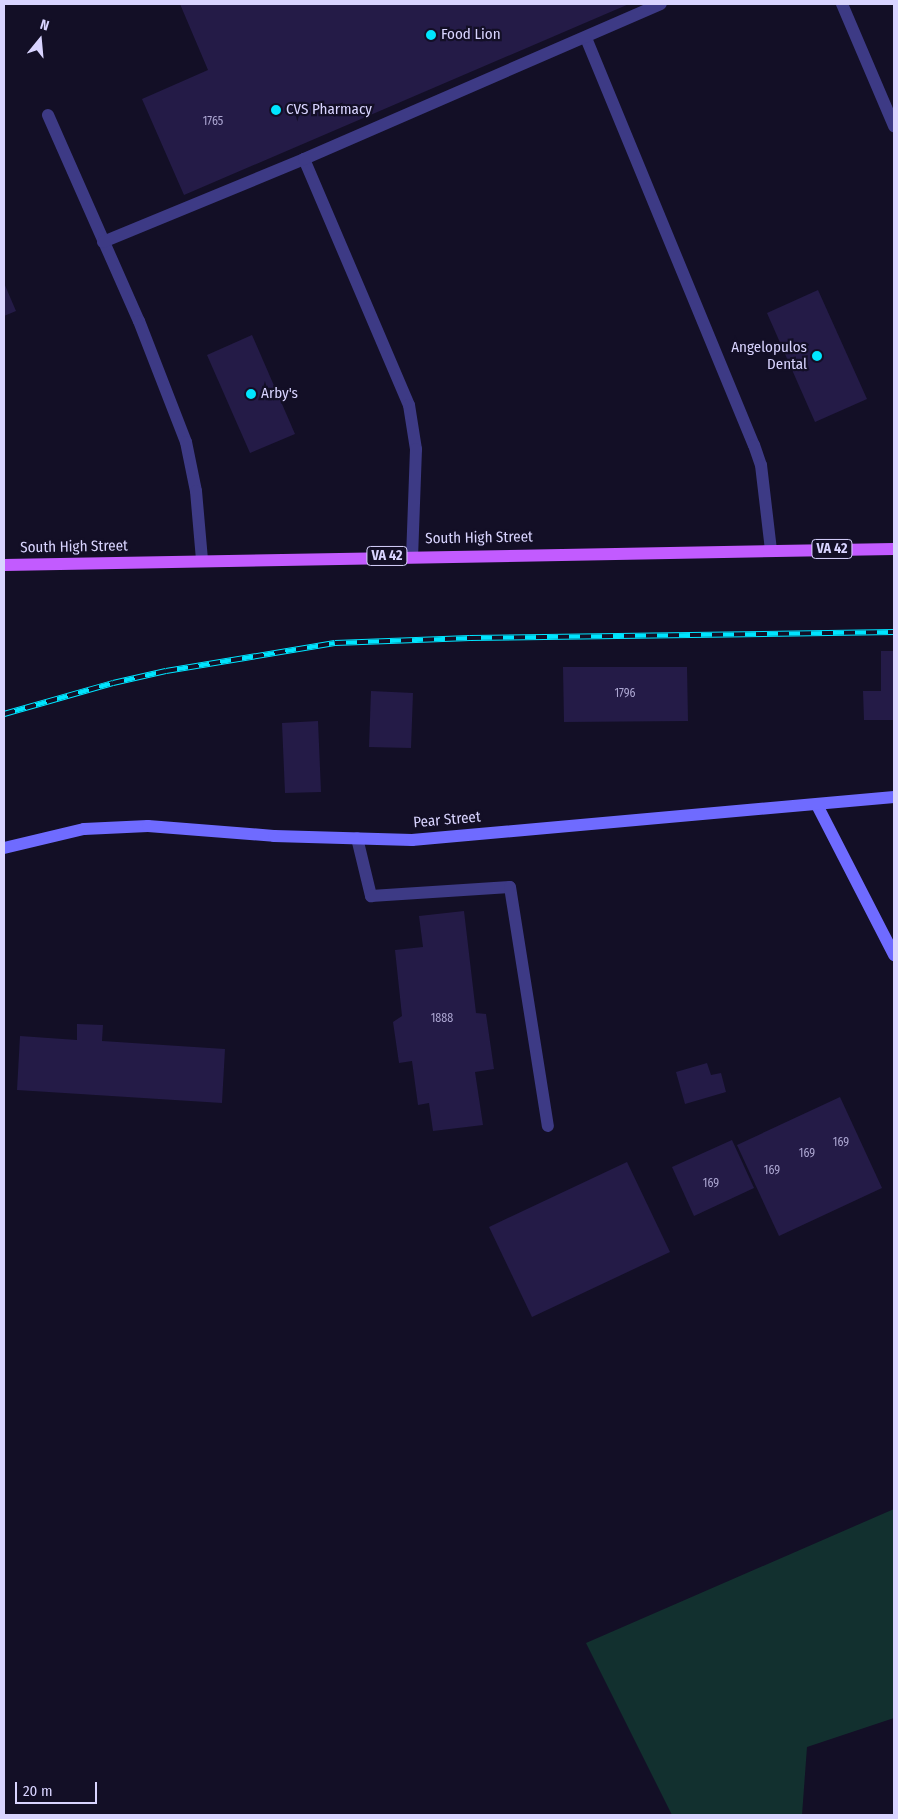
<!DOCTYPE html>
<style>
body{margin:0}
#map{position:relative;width:898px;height:1819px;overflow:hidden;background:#130f26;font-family:"Fira Sans Condensed",sans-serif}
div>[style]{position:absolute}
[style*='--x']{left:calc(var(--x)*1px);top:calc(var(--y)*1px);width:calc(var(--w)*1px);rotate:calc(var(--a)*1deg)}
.green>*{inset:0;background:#12302f}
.building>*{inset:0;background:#241b47}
.lane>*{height:12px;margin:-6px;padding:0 6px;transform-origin:6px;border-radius:6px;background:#3d3a85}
.street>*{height:12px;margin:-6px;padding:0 6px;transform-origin:6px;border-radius:6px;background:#3d3a85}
.secondary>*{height:12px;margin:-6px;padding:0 6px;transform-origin:6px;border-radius:6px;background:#6f6bff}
.primary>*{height:12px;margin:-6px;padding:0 6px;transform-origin:6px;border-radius:6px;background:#c25bff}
.rail>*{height:5.5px;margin-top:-2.75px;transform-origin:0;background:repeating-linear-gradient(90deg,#130f26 0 11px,#00e5ff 0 22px);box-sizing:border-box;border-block:1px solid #00e5ff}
.dots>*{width:14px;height:14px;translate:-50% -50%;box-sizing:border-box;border:2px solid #130f26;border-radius:50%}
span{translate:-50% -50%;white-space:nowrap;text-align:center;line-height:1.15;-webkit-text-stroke:4.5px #130f26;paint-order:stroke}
.number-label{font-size:12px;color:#aca6d1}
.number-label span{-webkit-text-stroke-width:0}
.shield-label span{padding:1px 4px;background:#130f26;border:1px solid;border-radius:4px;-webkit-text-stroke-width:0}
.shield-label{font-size:14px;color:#d9d4ff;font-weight:700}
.poi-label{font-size:15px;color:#d9d4ff}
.left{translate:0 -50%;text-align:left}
.right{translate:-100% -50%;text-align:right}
.street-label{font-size:15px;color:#d9d4ff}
.frame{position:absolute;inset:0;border:5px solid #d9d4ff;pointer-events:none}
.north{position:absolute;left:15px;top:15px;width:50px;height:50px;-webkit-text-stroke:4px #130f26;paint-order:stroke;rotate:17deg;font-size:14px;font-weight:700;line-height:20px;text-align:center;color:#d9d4ff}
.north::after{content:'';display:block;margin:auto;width:18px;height:22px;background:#d9d4ff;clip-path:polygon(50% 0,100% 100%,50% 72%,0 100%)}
.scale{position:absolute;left:15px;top:1782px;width:82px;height:22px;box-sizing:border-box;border:2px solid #d9d4ff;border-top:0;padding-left:6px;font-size:15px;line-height:18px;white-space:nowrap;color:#d9d4ff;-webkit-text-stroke:4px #130f26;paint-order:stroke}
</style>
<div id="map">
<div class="green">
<i style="clip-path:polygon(894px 1509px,894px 1718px,807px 1747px,802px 1815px,672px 1815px,586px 1643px)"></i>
</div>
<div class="building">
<i style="clip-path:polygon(180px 4px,629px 4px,184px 195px,142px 99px,208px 70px)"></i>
<i style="clip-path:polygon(4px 283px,16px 311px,4px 316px)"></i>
<i style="clip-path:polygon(818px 290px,867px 399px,815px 422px,767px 313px)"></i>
<i style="clip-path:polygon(252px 335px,295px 434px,250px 453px,207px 355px)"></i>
<i style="clip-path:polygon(881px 651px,894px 651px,894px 720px,864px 720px,863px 691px,881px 691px)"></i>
<i style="clip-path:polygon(563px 667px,687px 667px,688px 721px,564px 722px)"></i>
<i style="clip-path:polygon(371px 691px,413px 693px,411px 748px,369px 747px)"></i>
<i style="clip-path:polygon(318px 721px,321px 792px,285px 793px,282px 723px)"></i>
<i style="clip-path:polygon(464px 911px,476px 1013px,486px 1014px,494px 1069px,475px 1072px,483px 1125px,433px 1131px,429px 1103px,418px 1105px,412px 1061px,399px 1063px,393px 1022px,402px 1016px,395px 950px,423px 947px,419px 916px)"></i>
<i style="clip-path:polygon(77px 1024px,103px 1025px,102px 1041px,225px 1049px,222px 1103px,17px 1090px,20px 1036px,77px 1040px)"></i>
<i style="clip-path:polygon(707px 1063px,711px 1075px,721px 1073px,726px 1092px,685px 1104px,676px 1072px)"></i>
<i style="clip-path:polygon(840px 1097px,882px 1188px,779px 1236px,737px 1145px)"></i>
<i style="clip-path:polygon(732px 1140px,754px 1188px,694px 1216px,672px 1167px)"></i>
<i style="clip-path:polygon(627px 1162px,670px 1252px,532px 1317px,489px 1227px)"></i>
</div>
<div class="lane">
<i style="--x:586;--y:38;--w:440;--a:67.6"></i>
<i style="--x:754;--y:445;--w:21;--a:71"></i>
<i style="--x:761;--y:465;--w:86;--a:83.3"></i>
<i style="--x:48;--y:115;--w:225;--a:66.2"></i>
<i style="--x:139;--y:321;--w:130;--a:68.8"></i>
<i style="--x:186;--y:442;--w:50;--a:78.5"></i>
<i style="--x:196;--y:491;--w:69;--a:85"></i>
<i style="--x:304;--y:159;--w:267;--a:66.9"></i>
<i style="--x:409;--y:405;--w:45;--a:81"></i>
<i style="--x:416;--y:449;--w:107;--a:92.1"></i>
<i style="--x:103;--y:242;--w:217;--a:-22.4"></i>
<i style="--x:304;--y:159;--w:389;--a:-23.5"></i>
<i style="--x:357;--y:838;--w:60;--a:76.4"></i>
<i style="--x:371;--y:896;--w:139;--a:-3.7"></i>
<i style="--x:510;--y:887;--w:242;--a:81"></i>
</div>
<div class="street">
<i style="--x:842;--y:4;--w:133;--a:66.9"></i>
</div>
<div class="secondary">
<i style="--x:817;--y:805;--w:169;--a:62.8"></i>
<i style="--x:4;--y:848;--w:82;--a:-13.4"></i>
<i style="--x:84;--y:829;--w:64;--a:-2.7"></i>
<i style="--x:148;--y:826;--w:126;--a:4.5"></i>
<i style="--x:274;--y:836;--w:138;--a:1.7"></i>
<i style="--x:412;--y:840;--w:484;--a:-5.1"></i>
</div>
<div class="primary">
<i style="--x:4;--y:565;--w:890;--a:-1.03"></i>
</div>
<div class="rail">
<i style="--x:4;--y:714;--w:113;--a:-15.9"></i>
<i style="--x:113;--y:683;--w:54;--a:-12.8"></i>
<i style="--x:166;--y:671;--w:171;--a:-9.4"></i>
<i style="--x:335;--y:643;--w:135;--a:-2.1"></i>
<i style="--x:470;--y:638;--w:424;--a:-0.8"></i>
</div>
<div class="dots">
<i style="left:431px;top:35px;background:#00e5ff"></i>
<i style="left:276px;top:110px;background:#00e5ff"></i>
<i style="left:817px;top:356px;background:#00e5ff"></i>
<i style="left:251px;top:394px;background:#00e5ff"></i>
</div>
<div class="number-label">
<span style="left:213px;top:122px">1765</span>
<span style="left:625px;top:694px">1796</span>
<span style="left:442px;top:1019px">1888</span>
<span style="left:841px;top:1143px">169</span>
<span style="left:807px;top:1154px">169</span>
<span style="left:772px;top:1171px">169</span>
<span style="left:711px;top:1184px">169</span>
</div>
<div class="shield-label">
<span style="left:832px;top:549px">VA 42</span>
<span style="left:387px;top:556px">VA 42</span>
</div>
<div class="poi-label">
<span class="left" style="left:441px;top:35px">Food Lion</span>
<span class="left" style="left:286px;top:110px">CVS Pharmacy</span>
<span class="right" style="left:807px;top:356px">Angelopulos<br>Dental</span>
<span class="left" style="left:261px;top:394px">Arby's</span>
</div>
<div class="street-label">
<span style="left:479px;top:538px;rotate:-1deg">South High Street</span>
<span style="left:74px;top:547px;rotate:-1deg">South High Street</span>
<span style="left:447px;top:820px;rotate:-5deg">Pear Street</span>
</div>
<div class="frame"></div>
<div class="north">N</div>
<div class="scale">20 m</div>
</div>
